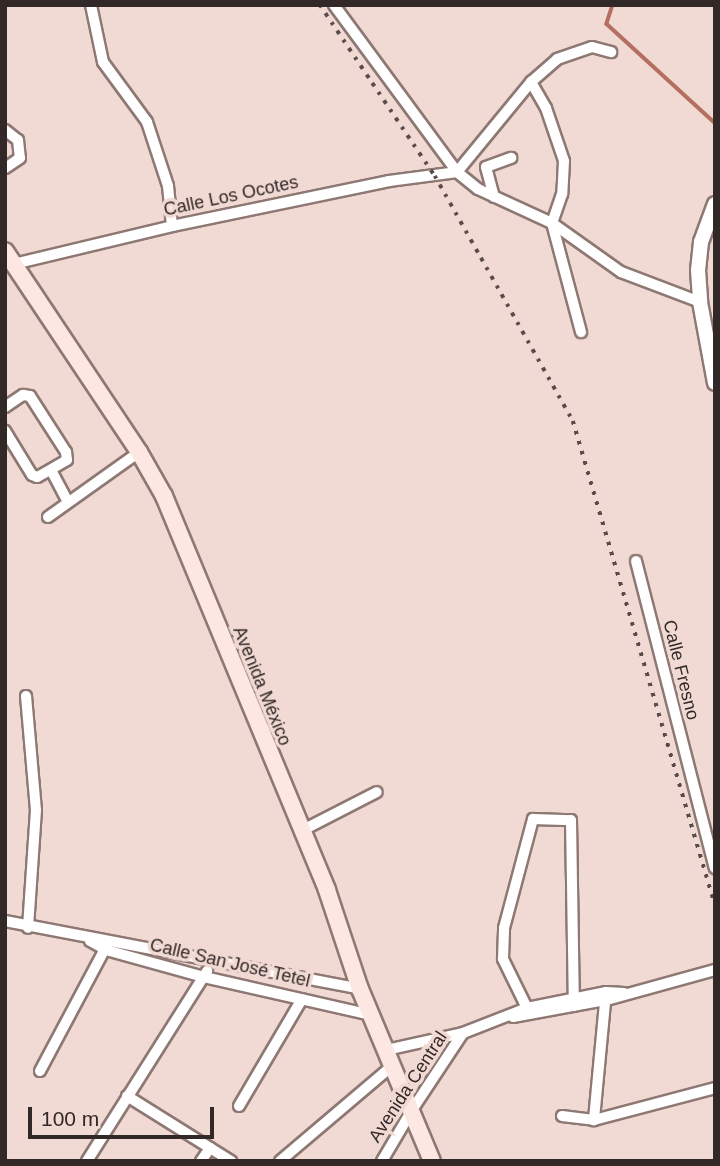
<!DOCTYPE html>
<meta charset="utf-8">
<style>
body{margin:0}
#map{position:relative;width:720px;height:1166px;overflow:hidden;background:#f2dad4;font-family:Arial,sans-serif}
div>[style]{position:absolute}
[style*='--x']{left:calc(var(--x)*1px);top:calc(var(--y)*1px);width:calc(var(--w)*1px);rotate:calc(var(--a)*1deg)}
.stream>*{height:3.5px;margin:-1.75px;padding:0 1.75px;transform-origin:1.75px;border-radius:1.75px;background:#b46f60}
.roads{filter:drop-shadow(2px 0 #8e7873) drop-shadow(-2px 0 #8e7873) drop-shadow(0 2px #8e7873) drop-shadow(0 -2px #8e7873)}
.minor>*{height:10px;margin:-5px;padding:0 5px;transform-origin:5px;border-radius:5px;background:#fff}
.tertiary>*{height:14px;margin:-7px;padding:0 7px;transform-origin:7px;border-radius:7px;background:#fff}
.secondary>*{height:16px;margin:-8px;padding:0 8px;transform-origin:8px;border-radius:8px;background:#fde7e2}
.rail>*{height:3.5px;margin-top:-1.75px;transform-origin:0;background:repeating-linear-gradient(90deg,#584b49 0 3.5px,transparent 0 10.5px)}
span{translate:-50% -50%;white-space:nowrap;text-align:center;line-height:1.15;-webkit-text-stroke:7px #f2dad4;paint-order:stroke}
.street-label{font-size:18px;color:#322827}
.frame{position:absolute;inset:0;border:7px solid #322827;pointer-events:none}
.scale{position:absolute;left:28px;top:1107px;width:186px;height:32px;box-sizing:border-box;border:4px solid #322827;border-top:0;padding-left:9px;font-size:21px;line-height:24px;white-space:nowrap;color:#322827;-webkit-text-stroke:5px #f2dad4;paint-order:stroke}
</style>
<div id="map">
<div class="stream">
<i style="--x:613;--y:5;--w:20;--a:108"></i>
<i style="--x:607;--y:24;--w:147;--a:42.5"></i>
</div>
<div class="roads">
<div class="minor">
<i style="--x:91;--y:5;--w:58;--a:78.1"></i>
<i style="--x:103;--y:62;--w:74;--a:53.7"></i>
<i style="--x:147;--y:122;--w:67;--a:71.8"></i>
<i style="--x:168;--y:186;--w:40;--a:84.3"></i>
<i style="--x:334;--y:5;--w:207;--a:53.6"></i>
<i style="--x:457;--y:172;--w:27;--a:39"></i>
<i style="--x:478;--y:189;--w:81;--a:24.7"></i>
<i style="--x:552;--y:223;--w:85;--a:35.4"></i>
<i style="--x:621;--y:272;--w:85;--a:20.8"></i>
<i style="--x:531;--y:82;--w:30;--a:60"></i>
<i style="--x:546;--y:108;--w:56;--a:71.2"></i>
<i style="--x:564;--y:161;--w:33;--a:93"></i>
<i style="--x:562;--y:194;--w:31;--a:109"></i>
<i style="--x:5;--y:130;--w:16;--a:38"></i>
<i style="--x:18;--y:140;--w:18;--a:84"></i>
<i style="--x:20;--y:158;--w:18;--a:146"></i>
<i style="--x:457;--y:172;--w:117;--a:-50.6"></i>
<i style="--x:531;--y:82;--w:35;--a:-41"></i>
<i style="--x:557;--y:59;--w:37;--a:-19"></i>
<i style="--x:592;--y:47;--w:20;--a:15"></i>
<i style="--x:494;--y:197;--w:31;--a:-105"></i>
<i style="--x:486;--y:167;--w:27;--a:-20"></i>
<i style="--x:552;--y:223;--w:113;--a:75.1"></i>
<i style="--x:14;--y:264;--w:163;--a:-13.5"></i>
<i style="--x:172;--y:226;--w:222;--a:-11.7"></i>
<i style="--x:389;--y:181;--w:69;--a:-7.5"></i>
<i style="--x:5;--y:407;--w:22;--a:-34"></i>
<i style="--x:23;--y:395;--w:7;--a:8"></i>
<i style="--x:30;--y:396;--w:67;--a:57.3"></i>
<i style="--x:66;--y:452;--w:8;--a:83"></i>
<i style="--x:67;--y:460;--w:34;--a:150"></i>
<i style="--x:37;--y:477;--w:5;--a:-158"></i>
<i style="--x:32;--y:475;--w:52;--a:-121.5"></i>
<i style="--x:51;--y:470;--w:36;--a:62"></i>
<i style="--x:48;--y:517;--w:112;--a:-35.5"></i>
<i style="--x:636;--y:561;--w:317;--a:75.6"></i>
<i style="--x:26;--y:696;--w:114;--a:85"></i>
<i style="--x:36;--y:810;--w:118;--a:93.9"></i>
<i style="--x:301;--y:831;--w:85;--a:-27.2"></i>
<i style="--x:5;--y:921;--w:361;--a:10.8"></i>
<i style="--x:90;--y:941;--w:18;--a:29"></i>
<i style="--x:106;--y:950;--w:102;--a:15.4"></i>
<i style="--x:204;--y:977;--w:171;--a:12.8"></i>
<i style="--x:606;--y:992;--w:129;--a:95.4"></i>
<i style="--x:594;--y:1120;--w:125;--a:-14.8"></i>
<i style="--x:527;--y:1008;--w:55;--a:-116.1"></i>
<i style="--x:503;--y:959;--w:31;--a:-88"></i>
<i style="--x:504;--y:928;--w:113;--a:-75.1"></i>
<i style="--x:533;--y:819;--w:38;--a:2"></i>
<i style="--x:571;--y:820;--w:186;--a:89.1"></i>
<i style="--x:513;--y:1017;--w:95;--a:-10.4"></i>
<i style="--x:606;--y:1000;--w:113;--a:-15.4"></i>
<i style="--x:386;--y:1050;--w:79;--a:-12.4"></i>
<i style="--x:40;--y:1071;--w:145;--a:-62"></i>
<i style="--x:127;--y:1096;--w:123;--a:32"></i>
<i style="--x:239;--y:1106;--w:124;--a:-59.5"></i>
<i style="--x:562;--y:1116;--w:32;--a:7"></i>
<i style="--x:87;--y:1161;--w:225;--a:-57.7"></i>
<i style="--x:201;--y:1161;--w:16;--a:-55"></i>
<i style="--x:280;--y:1161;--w:148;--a:-40.3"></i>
<i style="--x:382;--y:1161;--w:59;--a:-59.5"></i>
<i style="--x:412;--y:1110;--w:92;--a:-56.5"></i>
<i style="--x:463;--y:1033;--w:69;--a:-21.3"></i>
<i style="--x:527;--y:1008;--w:81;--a:-11.4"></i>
<i style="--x:606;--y:992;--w:18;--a:3"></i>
</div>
<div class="tertiary">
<i style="--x:715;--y:204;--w:40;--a:110.2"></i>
<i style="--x:701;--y:242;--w:28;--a:96"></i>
<i style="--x:698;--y:270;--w:32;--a:86"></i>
<i style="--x:700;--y:302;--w:82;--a:79.5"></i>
</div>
<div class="secondary">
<i style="--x:5;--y:251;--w:242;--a:56.3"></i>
<i style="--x:139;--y:452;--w:51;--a:60.4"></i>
<i style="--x:164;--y:496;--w:426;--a:67.5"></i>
<i style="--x:327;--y:890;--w:104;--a:71.6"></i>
<i style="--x:360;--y:989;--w:186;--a:67.3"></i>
</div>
</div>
<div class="rail">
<i style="--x:320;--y:5;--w:206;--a:56.1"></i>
<i style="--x:435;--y:176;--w:281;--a:60.6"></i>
<i style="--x:573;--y:421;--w:504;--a:73.65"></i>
</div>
<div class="street-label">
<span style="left:231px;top:196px;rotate:-12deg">Calle Los Ocotes</span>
<span style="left:681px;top:670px;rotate:76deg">Calle Fresno</span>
<span style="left:262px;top:686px;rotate:68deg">Avenida México</span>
<span style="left:230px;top:963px;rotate:13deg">Calle San José Tetel</span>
<span style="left:408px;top:1087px;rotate:-57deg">Avenida Central</span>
</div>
<div class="frame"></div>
<div class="scale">100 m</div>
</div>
